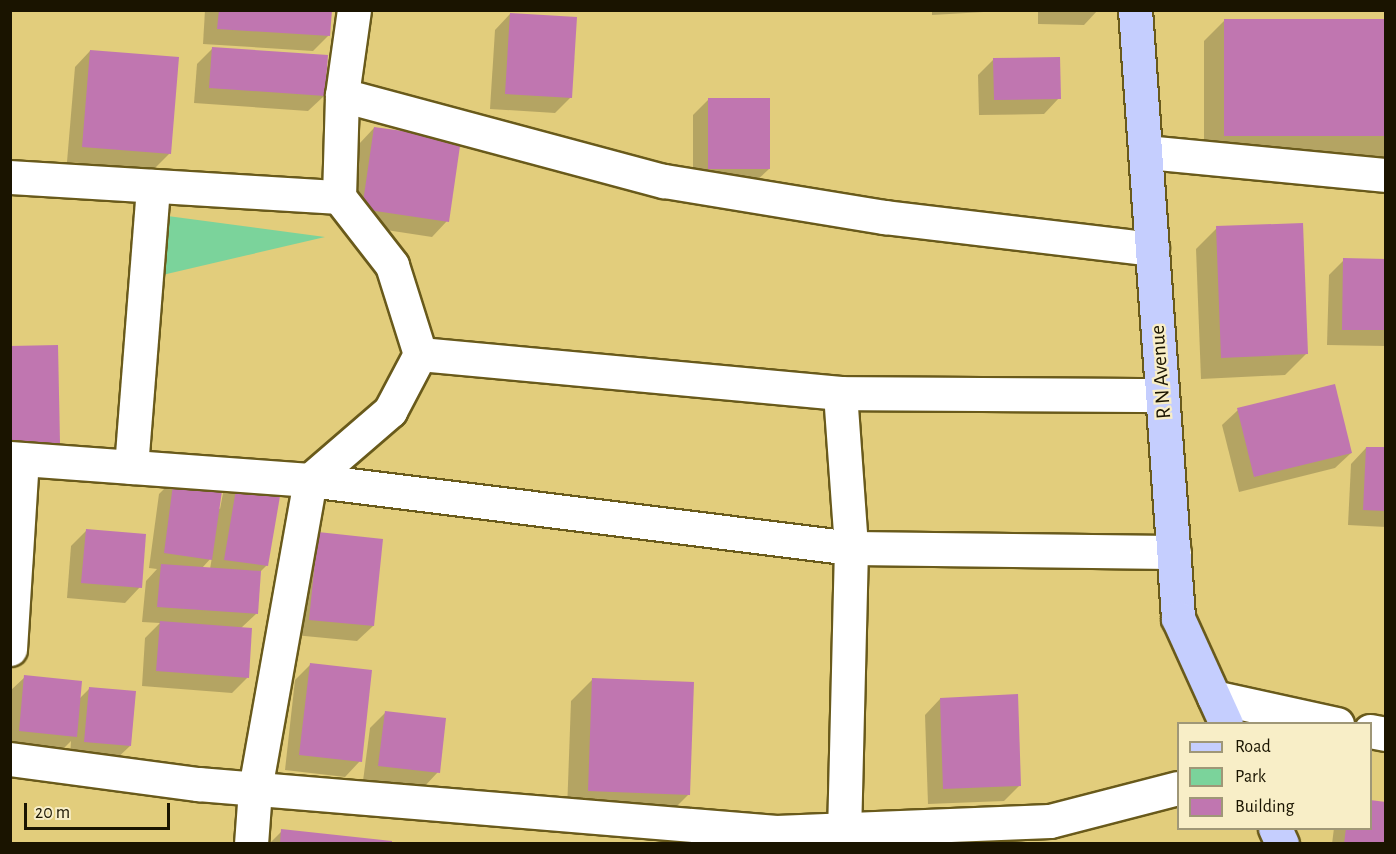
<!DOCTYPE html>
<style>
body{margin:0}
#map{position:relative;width:1396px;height:854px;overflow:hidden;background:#e2cd7c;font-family:"Alegreya Sans",sans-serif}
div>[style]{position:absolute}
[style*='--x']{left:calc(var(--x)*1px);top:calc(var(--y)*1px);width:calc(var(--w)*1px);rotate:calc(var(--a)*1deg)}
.green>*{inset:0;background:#7bd39b}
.shadow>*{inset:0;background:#0003}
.building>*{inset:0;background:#c076b0}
.roads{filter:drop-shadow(2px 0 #695a1b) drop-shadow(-2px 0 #695a1b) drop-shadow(0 2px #695a1b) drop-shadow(0 -2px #695a1b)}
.minor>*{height:33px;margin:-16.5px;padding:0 16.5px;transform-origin:16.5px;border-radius:16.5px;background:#fff}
.major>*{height:33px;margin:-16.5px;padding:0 16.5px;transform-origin:16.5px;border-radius:16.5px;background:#c5cefe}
span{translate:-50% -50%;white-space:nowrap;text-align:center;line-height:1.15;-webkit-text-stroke:4.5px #f8eec7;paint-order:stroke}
.street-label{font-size:21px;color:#1a1400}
.frame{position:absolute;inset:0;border:12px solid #1a1400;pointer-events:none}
.legend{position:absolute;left:1177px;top:722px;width:195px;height:108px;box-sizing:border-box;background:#f8eec7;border:2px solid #9f9777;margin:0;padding:8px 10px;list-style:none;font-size:18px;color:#1a1400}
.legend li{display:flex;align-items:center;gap:12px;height:30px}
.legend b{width:30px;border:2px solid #9f9777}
.scale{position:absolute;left:24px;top:803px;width:146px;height:27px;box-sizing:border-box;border:3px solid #1a1400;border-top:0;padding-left:8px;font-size:18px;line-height:21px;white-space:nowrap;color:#1a1400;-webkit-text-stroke:4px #f8eec7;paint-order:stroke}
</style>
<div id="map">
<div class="green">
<i style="clip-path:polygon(145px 213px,325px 237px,141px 280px)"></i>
</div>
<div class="shadow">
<i style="clip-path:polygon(205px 10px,330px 10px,328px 36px,313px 51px,203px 44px)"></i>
<i style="clip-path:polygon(932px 10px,1019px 10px,932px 15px)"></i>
<i style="clip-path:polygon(1038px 10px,1098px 10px,1084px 25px,1038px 24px)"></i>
<i style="clip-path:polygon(510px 14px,571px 97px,555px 113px,490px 109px,495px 30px)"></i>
<i style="clip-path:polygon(1225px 20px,1386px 20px,1386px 157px,1204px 157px,1204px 41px)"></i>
<i style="clip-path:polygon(213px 48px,324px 96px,308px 111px,194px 103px,197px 64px)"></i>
<i style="clip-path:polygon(90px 51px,170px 153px,154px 169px,67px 162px,75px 67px)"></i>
<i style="clip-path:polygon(994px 59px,1059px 98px,1044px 114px,979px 115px,978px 75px)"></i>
<i style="clip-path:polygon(709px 99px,769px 169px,753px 184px,693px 184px,693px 115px)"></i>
<i style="clip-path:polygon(374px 128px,447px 221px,432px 237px,347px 224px,359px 144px)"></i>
<i style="clip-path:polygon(1217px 228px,1306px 354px,1285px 375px,1201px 379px,1196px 249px)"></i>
<i style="clip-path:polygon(1344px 260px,1386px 261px,1386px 346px,1327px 345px,1329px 275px)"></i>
<i style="clip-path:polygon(10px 347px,58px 443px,43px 458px,10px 459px)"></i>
<i style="clip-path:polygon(1238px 410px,1351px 453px,1335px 468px,1239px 492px,1222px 425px)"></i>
<i style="clip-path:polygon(1366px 448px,1386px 449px,1386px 527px,1348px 525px,1351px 464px)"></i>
<i style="clip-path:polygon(evenodd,240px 467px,267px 565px,259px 573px,256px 614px,241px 628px,247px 678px,232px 693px,142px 686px,145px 638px,160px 623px,142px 622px,146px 581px,157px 569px,149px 568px,159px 494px,174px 479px,220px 509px,225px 483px,240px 467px,212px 557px,210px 569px,202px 568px,212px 557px)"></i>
<i style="clip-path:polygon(86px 531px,140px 587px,125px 603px,67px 598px,71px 546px)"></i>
<i style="clip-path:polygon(318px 534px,373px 626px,357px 641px,294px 635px,303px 549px)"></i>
<i style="clip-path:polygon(310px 665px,360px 761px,345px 777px,285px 770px,295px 680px)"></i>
<i style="clip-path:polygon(25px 677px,79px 699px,89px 689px,130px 746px,114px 761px,70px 757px,71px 741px,60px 752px,10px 747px,10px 691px)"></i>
<i style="clip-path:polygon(592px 680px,689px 794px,668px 815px,567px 811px,571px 701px)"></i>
<i style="clip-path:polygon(940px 699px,1020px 785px,1004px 801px,928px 804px,925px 715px)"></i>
<i style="clip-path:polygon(385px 713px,438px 772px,423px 788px,363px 781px,370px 728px)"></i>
<i style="clip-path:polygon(1334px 828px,1370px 828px,1386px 844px,1332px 844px)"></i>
<i style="clip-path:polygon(282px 831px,390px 844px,269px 844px)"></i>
</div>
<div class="building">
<i style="clip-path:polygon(219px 10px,332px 10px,330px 36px,217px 29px)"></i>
<i style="clip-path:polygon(510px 13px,577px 17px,572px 98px,505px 94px)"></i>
<i style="clip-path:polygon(1224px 19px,1386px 19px,1386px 136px,1224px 136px)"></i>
<i style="clip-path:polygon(212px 47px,328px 55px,325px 96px,209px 88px)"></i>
<i style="clip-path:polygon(90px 50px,179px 57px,171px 154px,82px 147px)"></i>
<i style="clip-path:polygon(1060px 57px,1061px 99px,994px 100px,993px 58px)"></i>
<i style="clip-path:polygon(708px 98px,770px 98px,770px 169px,708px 169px)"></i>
<i style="clip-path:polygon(374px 127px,461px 139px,449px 222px,362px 209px)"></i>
<i style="clip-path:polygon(1303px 223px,1308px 354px,1221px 358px,1216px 226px)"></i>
<i style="clip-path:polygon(1343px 258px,1386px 259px,1386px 330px,1342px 330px)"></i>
<i style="clip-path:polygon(58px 345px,60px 443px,10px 444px,10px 346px)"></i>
<i style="clip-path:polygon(1335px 384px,1352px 453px,1254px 477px,1237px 408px)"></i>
<i style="clip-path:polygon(1366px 447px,1386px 447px,1386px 511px,1363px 510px)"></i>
<i style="clip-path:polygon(240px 466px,284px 473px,268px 566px,224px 560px)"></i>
<i style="clip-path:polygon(174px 477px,223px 484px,212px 560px,164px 553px)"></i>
<i style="clip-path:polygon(86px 529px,146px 534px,142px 588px,81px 583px)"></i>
<i style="clip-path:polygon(318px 532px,383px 539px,374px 626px,309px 620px)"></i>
<i style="clip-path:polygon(161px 564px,261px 571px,258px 614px,157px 607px)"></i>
<i style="clip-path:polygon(160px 621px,252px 628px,249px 678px,156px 671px)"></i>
<i style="clip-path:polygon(310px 663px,372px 670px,362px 762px,299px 755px)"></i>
<i style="clip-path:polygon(24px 675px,82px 681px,77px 737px,19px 731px)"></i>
<i style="clip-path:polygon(592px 678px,694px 682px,690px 795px,588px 791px)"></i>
<i style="clip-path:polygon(89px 687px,136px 691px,131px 746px,84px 742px)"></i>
<i style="clip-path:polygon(1018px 694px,1021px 786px,943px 789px,940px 698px)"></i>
<i style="clip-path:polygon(385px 711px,446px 718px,440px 773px,378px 766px)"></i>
<i style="clip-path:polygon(1370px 800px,1386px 802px,1386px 844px,1344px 844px,1346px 828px,1370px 828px)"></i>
<i style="clip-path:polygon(281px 829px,392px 841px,392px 844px,280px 844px)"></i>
</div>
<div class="roads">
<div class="minor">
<i style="--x:342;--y:95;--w:333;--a:15"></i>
<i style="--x:664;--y:181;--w:224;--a:9.3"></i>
<i style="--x:885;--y:217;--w:269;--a:6.8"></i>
<i style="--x:1146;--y:152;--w:241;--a:5.5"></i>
<i style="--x:10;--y:177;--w:330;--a:3.5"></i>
<i style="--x:420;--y:354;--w:422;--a:5.3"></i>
<i style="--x:840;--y:393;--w:322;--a:0.4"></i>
<i style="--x:840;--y:393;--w:155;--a:85.9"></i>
<i style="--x:851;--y:548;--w:281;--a:91.4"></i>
<i style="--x:10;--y:458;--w:301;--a:4.2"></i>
<i style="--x:310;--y:480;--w:545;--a:7.16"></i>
<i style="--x:851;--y:548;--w:323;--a:0.7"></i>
<i style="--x:131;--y:467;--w:282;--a:-85.5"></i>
<i style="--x:10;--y:649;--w:190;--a:-86.4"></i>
<i style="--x:1214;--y:697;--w:126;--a:12.4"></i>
<i style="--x:1370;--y:731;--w:16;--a:11"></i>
<i style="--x:10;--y:759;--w:190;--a:7.6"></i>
<i style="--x:198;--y:784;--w:580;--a:4.75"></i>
<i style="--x:776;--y:832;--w:274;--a:-2.3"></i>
<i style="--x:1050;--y:821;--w:132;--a:-14.5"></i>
<i style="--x:251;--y:844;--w:55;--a:-85.8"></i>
<i style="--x:255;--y:789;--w:314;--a:-79.9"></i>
<i style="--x:310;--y:480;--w:106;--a:-40.8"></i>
<i style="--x:390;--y:411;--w:64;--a:-62.2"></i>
<i style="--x:420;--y:354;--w:93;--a:-107.5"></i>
<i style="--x:392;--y:265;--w:86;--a:-127.9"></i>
<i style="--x:339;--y:197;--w:102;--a:-88.3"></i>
<i style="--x:342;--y:95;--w:86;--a:-82"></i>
</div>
<div class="major">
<i style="--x:1135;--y:10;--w:610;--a:85.95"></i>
<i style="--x:1178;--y:618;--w:116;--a:65.6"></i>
<i style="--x:1275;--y:828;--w:17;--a:66"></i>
</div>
</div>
<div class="street-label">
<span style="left:1161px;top:372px;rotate:-94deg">R N Avenue</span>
</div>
<div class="frame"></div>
<ul class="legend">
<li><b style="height:8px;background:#c5cefe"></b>Road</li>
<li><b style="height:16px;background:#7bd39b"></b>Park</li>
<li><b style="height:16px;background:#c076b0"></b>Building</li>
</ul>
<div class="scale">20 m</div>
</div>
